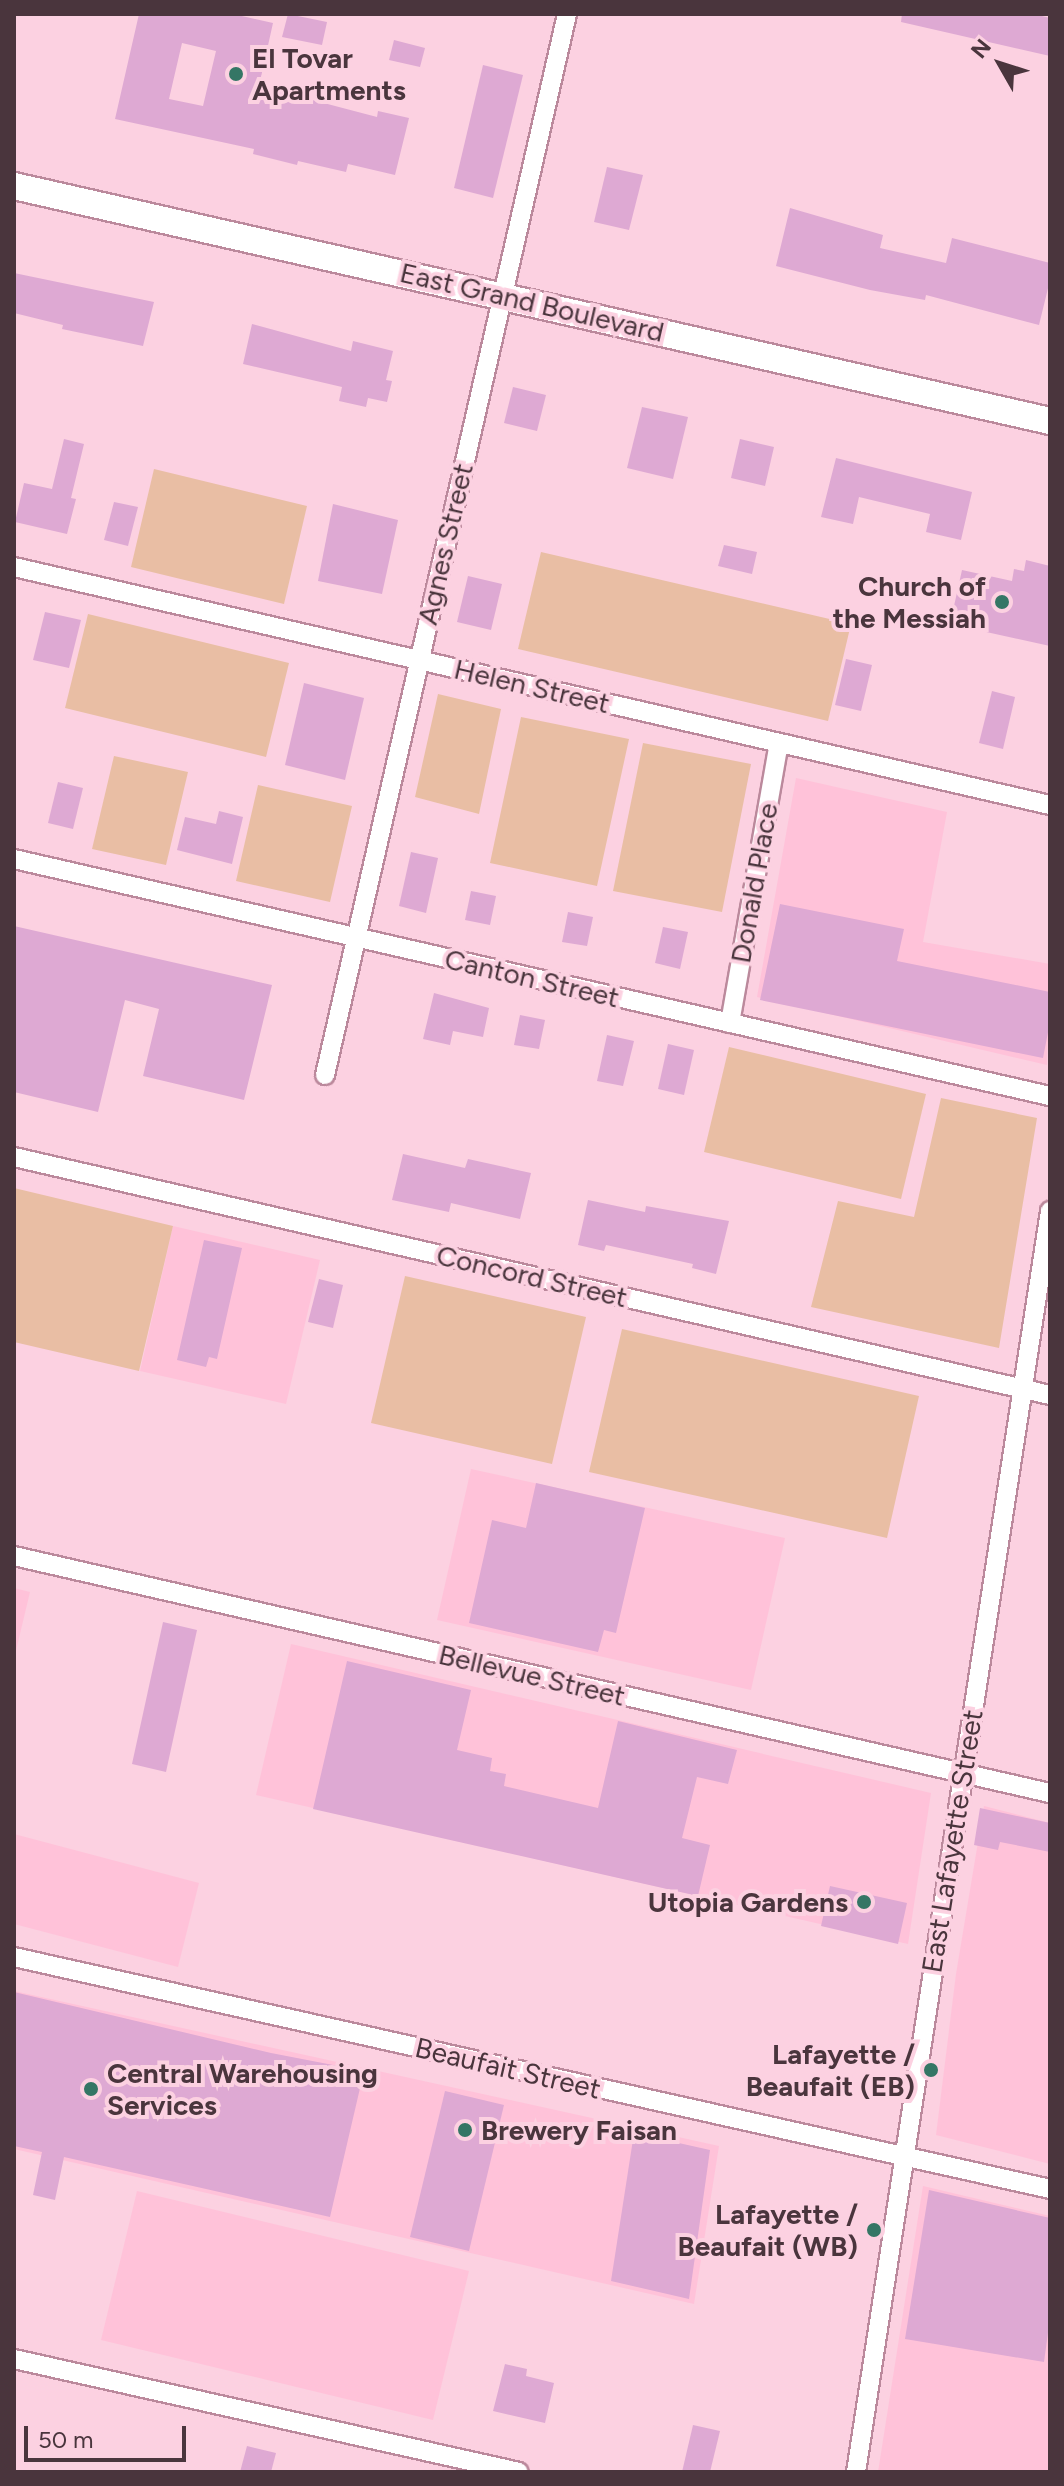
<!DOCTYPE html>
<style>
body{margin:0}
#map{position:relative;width:1064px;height:2486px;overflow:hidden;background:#fcd1e1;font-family:Figtree,sans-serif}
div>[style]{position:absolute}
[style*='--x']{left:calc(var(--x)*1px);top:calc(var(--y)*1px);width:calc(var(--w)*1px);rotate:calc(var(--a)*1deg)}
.built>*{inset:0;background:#ffc2d9}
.green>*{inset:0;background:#e9bea4}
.building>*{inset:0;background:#dea9d3}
.roads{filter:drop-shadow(2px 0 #bb899c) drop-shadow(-2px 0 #bb899c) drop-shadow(0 2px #bb899c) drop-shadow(0 -2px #bb899c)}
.minor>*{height:18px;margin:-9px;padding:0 9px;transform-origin:9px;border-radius:9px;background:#fff}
.secondary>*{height:26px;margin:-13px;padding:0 13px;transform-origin:13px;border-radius:13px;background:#fff}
.dots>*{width:22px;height:22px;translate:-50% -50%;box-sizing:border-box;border:4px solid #fcd1e1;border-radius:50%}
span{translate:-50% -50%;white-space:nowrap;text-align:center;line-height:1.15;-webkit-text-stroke:8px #fcd1e1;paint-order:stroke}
.poi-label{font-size:28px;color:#4a353d;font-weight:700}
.left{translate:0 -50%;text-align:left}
.right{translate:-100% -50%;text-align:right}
.street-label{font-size:28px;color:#4a353d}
.frame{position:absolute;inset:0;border:16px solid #4a353d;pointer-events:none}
.north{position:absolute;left:960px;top:24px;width:80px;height:80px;-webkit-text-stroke:6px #fcd1e1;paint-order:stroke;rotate:309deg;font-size:22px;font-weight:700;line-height:32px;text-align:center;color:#4a353d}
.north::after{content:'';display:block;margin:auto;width:28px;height:36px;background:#4a353d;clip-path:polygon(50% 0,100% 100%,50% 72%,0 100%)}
.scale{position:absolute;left:24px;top:2426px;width:162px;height:36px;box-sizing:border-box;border:4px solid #4a353d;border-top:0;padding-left:10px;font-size:24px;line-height:28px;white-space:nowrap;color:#4a353d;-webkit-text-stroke:6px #fcd1e1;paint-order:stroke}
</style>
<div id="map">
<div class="built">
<i style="clip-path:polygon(796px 778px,947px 812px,923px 942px,1050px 964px,1047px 1065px,757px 997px)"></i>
<i style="clip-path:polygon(173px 1226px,320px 1260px,286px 1404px,140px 1371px)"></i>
<i style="clip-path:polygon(471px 1469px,785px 1538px,751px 1690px,437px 1620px)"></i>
<i style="clip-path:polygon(14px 1588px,30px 1592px,14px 1659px)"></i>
<i style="clip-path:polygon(291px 1644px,931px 1793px,908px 1944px,256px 1795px)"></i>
<i style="clip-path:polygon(984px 1806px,1050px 1823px,1050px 2164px,936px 2135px,956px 1974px)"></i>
<i style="clip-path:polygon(14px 1834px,199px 1883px,178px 1967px,14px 1924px)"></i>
<i style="clip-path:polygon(14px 1991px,719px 2146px,694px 2304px,14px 2149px)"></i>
<i style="clip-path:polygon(923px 2186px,1050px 2216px,1050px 2472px,878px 2472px)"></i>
<i style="clip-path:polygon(137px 2191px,469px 2271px,433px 2420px,101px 2340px)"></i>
</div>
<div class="green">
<i style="clip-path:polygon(154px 469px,307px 506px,284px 604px,131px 567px)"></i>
<i style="clip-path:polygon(541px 552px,851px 624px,828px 721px,518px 649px)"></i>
<i style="clip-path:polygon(88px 614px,289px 663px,266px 757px,65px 708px)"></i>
<i style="clip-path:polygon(438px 694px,501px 709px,479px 814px,415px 797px)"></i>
<i style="clip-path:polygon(521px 717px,629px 739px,597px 886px,490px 863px)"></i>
<i style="clip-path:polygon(643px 743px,751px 764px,722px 912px,613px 891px)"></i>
<i style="clip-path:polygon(114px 756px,188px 772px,166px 865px,92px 849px)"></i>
<i style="clip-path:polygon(258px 785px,352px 806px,330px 902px,236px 881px)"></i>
<i style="clip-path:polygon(729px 1047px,926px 1094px,901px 1199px,704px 1152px)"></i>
<i style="clip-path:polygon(941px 1098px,1037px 1118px,999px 1348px,811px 1307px,838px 1201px,914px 1217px)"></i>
<i style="clip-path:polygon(14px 1188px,173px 1226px,139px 1371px,14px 1342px)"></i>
<i style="clip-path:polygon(405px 1276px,586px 1317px,552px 1464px,371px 1423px)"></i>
<i style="clip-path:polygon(622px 1329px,919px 1396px,887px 1538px,589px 1472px)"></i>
</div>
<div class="building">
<i style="clip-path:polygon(evenodd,139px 14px,233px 14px,273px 23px,259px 86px,377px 117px,378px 111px,409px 118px,395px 175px,348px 164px,346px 172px,298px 161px,297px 165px,253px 154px,254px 149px,115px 119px,139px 14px,182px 43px,216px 51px,203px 106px,169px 99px,182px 43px)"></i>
<i style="clip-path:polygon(288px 14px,327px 22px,322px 45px,282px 37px)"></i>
<i style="clip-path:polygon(902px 14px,1034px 14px,1050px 18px,1050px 56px,901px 22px)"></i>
<i style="clip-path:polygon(394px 40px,425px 48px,420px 67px,389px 60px)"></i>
<i style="clip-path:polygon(483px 65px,523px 75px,493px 198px,454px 188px)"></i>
<i style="clip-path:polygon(607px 167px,643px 175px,629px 230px,594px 222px)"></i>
<i style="clip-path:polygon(790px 208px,883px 235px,880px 248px,946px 263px,952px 238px,1050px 263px,1050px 280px,1039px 325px,926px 295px,925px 300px,870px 290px,776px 266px)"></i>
<i style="clip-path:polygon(14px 273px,154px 302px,143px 346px,62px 329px,63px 325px,14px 313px)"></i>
<i style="clip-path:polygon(252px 324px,351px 351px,353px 341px,393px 351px,386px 380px,392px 381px,387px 402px,368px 398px,366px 407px,339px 401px,342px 387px,243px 364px)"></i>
<i style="clip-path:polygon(513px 387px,546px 395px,537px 431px,504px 423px)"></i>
<i style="clip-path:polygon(642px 407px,688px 417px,673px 479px,627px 468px)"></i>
<i style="clip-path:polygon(64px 439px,84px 444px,71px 498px,76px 499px,67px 534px,15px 522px,24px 483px,52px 489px)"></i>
<i style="clip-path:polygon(740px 439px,774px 447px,765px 486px,731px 478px)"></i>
<i style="clip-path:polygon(836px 458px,972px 492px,961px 540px,926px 532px,930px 514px,859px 497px,853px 524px,821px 517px)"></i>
<i style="clip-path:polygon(114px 502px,138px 507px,128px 546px,104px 540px)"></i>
<i style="clip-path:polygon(333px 504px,398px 520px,382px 594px,318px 581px)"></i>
<i style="clip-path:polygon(724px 545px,757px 552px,752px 574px,718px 566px)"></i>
<i style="clip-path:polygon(1026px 560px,1050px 566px,1050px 646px,950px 624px,962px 570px,1012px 581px,1014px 569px,1024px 571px)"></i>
<i style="clip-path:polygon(468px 576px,502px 584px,491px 630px,457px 622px)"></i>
<i style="clip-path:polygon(45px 612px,81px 620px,69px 668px,33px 660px)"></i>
<i style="clip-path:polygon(846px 659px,872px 665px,861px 711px,835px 705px)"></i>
<i style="clip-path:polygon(304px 683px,364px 698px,345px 780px,285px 765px)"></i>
<i style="clip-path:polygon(992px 691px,1015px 697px,1003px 749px,979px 743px)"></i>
<i style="clip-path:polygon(58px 782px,83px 788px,73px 829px,48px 823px)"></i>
<i style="clip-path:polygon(219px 811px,243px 817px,232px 864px,177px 850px,185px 817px,216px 824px)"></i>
<i style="clip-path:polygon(411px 852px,438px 858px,426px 913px,399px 906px)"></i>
<i style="clip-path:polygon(471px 891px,496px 896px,490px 925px,465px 920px)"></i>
<i style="clip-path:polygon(780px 904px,904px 929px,897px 961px,1050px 992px,1050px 1022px,1043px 1058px,760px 1000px)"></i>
<i style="clip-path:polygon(568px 912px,593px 917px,587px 946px,562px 942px)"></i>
<i style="clip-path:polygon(14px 926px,272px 985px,244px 1100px,143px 1076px,159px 1009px,125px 1000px,98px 1112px,14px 1092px)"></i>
<i style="clip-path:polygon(663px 927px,688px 932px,680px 969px,655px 963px)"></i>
<i style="clip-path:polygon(434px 993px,489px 1008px,483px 1037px,453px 1031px,450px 1045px,423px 1039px)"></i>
<i style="clip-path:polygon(520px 1015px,545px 1020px,539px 1049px,514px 1045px)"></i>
<i style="clip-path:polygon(607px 1035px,634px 1041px,623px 1086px,597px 1081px)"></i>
<i style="clip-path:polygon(668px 1044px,694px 1050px,684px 1095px,658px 1089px)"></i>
<i style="clip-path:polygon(403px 1154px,465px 1168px,468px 1159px,531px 1173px,520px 1219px,451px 1203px,449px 1212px,392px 1200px)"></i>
<i style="clip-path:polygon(588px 1200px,645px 1212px,646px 1206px,729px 1221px,716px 1274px,692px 1268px,693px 1264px,606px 1245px,604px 1251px,578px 1245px)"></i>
<i style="clip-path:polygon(204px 1240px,242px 1248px,217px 1359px,209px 1357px,206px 1367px,177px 1360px)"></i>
<i style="clip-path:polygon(319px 1279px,343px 1285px,333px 1328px,308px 1322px)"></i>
<i style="clip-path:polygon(536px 1483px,645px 1508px,616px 1633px,604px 1630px,598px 1652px,469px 1623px,492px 1520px,526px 1528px)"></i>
<i style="clip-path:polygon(163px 1622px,197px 1630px,166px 1772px,132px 1764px)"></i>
<i style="clip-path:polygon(347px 1661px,471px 1690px,457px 1750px,492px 1758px,490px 1771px,506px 1774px,504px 1786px,598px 1808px,618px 1721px,737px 1750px,728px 1784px,697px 1777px,682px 1838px,710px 1845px,698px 1896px,313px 1809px)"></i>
<i style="clip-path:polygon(980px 1808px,1050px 1823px,1050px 1852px,1000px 1842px,998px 1850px,974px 1845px)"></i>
<i style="clip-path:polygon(830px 1886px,907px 1903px,898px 1944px,821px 1926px)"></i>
<i style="clip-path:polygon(14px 1992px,271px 2053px,364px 2071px,330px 2217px,64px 2157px,55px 2200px,33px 2195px,42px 2152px,14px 2146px)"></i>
<i style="clip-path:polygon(445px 2091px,504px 2105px,469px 2251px,410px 2237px)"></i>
<i style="clip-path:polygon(634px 2133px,710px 2150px,689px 2299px,611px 2281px)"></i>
<i style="clip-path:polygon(929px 2190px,1050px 2218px,1050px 2318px,1044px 2362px,905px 2339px)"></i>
<i style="clip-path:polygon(505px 2364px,527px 2369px,526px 2376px,554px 2383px,545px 2423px,493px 2411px)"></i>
<i style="clip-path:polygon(693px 2425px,720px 2431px,710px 2472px,682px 2472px)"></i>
<i style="clip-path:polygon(247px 2446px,276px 2453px,271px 2472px,240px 2472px)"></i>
</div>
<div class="roads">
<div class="minor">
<i style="--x:14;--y:567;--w:1063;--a:12.94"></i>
<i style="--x:14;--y:859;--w:1063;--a:12.89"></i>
<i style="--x:730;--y:1023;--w:284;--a:-80.1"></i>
<i style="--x:325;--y:1075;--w:1088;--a:-77.15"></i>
<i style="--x:14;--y:1157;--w:1063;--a:12.94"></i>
<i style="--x:14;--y:1556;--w:1063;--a:12.89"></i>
<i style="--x:14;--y:1957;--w:1062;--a:12.62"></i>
<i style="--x:14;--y:2359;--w:517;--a:12.61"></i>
<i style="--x:856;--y:2472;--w:1276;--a:-81.25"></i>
</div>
<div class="secondary">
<i style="--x:14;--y:186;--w:1062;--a:12.78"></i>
</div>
</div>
<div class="dots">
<i style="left:236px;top:74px;background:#357665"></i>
<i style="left:1002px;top:602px;background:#357665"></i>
<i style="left:864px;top:1902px;background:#357665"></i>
<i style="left:931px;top:2070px;background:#357665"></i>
<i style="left:91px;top:2089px;background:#357665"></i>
<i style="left:465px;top:2130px;background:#357665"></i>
<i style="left:874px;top:2230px;background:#357665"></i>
</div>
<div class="poi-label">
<span class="left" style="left:252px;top:74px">El Tovar<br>Apartments</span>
<span class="right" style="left:986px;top:602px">Church of<br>the Messiah</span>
<span class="right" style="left:848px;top:1902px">Utopia Gardens</span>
<span class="right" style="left:915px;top:2070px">Lafayette /<br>Beaufait (EB)</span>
<span class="left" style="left:107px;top:2089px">Central Warehousing<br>Services</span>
<span class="left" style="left:481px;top:2130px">Brewery Faisan</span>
<span class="right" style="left:858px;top:2230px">Lafayette /<br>Beaufait (WB)</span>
</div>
<div class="street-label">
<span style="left:532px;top:302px;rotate:13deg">East Grand Boulevard</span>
<span style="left:445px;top:544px;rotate:-77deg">Agnes Street</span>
<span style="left:532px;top:686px;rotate:13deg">Helen Street</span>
<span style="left:754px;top:883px;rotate:-80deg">Donald Place</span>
<span style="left:532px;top:978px;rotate:13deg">Canton Street</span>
<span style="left:532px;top:1276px;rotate:13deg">Concord Street</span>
<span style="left:532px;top:1675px;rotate:13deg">Bellevue Street</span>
<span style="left:952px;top:1841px;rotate:-81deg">East Lafayette Street</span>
<span style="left:508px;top:2068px;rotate:13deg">Beaufait Street</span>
</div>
<div class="frame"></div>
<div class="north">N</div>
<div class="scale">50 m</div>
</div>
